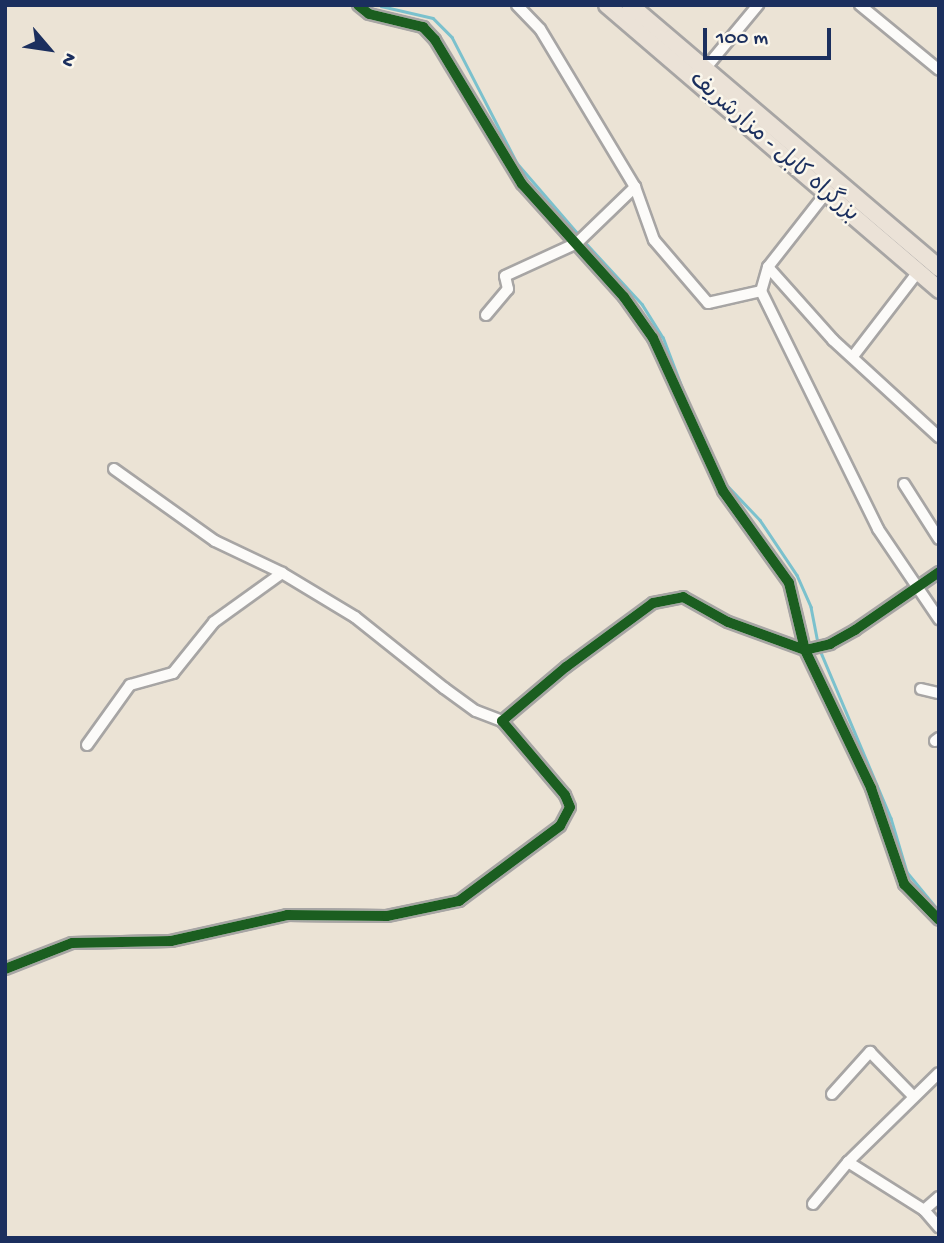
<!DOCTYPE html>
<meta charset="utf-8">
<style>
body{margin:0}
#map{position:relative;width:944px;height:1243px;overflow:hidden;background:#ebe3d5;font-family:"Gochi Hand","Playpen Sans Arabic",sans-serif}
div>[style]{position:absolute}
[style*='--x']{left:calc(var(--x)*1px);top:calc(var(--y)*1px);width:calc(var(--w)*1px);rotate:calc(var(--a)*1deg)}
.stream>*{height:2.5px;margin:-1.25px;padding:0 1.25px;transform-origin:1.25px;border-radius:1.25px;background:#7bc1cd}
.roads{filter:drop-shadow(2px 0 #a7a5a4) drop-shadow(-2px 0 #a7a5a4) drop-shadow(0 2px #a7a5a4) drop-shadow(0 -2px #a7a5a4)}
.minor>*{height:10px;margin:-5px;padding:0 5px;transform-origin:5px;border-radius:5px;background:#fcfbf9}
.highway>*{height:16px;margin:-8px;padding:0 8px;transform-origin:8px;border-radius:8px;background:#ebe2d7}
.cycleway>*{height:10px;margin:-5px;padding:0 5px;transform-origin:5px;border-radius:5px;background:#1b5e20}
span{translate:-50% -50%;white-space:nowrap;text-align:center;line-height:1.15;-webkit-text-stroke:5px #fbf7ec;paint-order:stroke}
.street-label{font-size:23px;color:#1b2f5e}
.frame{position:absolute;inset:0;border:7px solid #1b2f5e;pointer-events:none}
.north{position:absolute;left:14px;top:14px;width:70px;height:70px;-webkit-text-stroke:5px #fbf7ec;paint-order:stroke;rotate:119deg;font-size:19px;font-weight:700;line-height:28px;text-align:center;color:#1b2f5e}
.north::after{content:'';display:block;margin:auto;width:24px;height:32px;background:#1b2f5e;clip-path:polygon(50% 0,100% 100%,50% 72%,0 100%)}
.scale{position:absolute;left:703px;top:28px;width:128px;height:32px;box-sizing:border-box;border:4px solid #1b2f5e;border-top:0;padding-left:9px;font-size:21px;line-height:24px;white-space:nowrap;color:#1b2f5e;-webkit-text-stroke:5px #fbf7ec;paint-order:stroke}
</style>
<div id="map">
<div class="stream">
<i style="--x:381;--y:6;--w:53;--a:13"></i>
<i style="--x:433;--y:18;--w:27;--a:45"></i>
<i style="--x:452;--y:37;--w:142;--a:62.7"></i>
<i style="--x:517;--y:163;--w:96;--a:49.2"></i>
<i style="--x:584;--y:241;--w:86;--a:47.4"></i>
<i style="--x:642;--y:304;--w:39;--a:58"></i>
<i style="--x:663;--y:337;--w:76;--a:69.2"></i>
<i style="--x:725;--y:483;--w:51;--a:46.6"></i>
<i style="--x:760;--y:520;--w:66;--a:56.1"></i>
<i style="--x:797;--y:575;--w:35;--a:66"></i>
<i style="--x:811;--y:607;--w:38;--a:79"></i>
<i style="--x:820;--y:650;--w:182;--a:67.1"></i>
<i style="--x:891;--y:818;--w:56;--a:73.5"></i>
<i style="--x:907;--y:872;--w:50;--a:50.6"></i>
</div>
<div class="roads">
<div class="minor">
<i style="--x:358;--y:5;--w:14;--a:39"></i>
<i style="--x:369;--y:14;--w:56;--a:13.5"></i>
<i style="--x:423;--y:27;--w:18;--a:47"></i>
<i style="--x:435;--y:40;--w:168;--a:58.9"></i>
<i style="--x:522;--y:184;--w:152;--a:47.9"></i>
<i style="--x:624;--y:297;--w:50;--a:54.7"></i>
<i style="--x:653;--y:338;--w:168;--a:65.4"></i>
<i style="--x:723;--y:491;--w:113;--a:54.3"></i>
<i style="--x:789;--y:583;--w:69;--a:76.6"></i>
<i style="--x:805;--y:650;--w:153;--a:64.4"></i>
<i style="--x:871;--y:788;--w:102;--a:71"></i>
<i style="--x:904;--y:884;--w:50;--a:45.8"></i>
<i style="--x:860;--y:5;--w:102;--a:39.4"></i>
<i style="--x:704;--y:70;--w:85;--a:-50.3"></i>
<i style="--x:635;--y:187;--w:56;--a:70.3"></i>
<i style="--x:654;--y:240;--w:83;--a:49.4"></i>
<i style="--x:708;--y:303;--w:54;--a:-12.8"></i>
<i style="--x:826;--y:193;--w:94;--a:128.1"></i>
<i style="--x:768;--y:267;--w:25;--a:106"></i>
<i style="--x:761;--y:291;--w:265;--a:63.8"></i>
<i style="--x:878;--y:529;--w:109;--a:55.9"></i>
<i style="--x:768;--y:267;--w:98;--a:48.3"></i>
<i style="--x:833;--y:340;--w:144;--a:42.5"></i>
<i style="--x:486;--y:315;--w:34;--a:-50"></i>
<i style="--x:508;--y:289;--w:13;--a:-103"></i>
<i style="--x:505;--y:276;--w:79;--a:-24.6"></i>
<i style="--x:577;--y:243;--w:81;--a:-44"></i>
<i style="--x:635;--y:187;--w:184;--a:-121"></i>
<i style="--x:540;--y:29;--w:33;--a:-134"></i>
<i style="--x:854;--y:355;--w:105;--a:-52.4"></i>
<i style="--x:114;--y:469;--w:124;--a:35.5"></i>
<i style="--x:215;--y:541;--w:74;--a:25.5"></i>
<i style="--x:282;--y:573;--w:85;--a:31.1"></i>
<i style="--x:355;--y:617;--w:114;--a:38.6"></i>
<i style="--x:444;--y:688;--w:39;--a:36"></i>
<i style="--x:476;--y:711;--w:28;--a:21"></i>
<i style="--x:904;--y:484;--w:65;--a:57.5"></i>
<i style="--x:921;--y:689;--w:18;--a:13"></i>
<i style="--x:935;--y:741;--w:5;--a:-37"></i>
<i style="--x:87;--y:745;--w:74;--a:-54.4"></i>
<i style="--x:130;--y:685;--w:45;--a:-15.6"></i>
<i style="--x:173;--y:673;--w:65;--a:-51.2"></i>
<i style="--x:214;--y:622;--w:84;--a:-35.8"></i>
<i style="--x:5;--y:969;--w:72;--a:-21.2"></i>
<i style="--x:72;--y:943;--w:99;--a:-1.2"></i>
<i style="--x:171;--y:941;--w:119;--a:-12.6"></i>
<i style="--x:287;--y:915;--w:100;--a:0.6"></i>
<i style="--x:387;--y:916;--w:74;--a:-11.8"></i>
<i style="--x:459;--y:901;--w:126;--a:-36.6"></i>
<i style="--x:560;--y:826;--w:21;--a:-62"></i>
<i style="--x:570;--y:807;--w:13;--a:-113"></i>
<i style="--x:565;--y:795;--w:97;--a:-130.4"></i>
<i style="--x:502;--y:721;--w:84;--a:-40.2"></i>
<i style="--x:566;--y:667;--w:108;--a:-36.3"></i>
<i style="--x:653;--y:603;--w:31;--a:-11"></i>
<i style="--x:683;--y:597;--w:51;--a:29.1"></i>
<i style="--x:728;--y:622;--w:82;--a:20"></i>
<i style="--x:805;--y:650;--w:26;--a:-13"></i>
<i style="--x:830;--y:644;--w:29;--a:-29"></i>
<i style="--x:855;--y:630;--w:102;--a:-34.6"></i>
<i style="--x:832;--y:1094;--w:57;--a:-47.9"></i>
<i style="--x:870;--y:1052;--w:62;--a:45.7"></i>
<i style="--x:848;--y:1162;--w:90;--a:32.3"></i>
<i style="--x:924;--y:1210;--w:20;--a:-41"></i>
<i style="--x:813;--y:1204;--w:55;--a:-50.2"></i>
<i style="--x:848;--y:1162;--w:127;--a:-44.4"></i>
<i style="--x:924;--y:1210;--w:23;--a:49"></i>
</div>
<div class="highway">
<i style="--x:607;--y:5;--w:438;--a:40.6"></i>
<i style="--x:630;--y:5;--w:406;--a:40.4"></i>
</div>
</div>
<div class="cycleway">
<i style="--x:358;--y:5;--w:14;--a:39"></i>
<i style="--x:369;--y:14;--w:56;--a:13.5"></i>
<i style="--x:423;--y:27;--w:18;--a:47"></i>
<i style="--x:435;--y:40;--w:168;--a:58.9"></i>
<i style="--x:522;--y:184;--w:152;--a:47.9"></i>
<i style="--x:624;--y:297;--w:50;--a:54.7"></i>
<i style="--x:653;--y:338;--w:168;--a:65.4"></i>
<i style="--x:723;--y:491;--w:113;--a:54.3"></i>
<i style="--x:789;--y:583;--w:69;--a:76.6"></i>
<i style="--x:805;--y:650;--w:153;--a:64.4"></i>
<i style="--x:871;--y:788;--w:102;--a:71"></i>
<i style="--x:904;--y:884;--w:50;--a:45.8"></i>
<i style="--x:5;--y:969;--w:72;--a:-21.2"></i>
<i style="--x:72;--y:943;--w:99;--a:-1.2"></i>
<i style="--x:171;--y:941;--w:119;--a:-12.6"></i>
<i style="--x:287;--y:915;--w:100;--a:0.6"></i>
<i style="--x:387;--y:916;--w:74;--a:-11.8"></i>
<i style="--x:459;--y:901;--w:126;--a:-36.6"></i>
<i style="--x:560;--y:826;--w:21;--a:-62"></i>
<i style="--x:570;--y:807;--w:13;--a:-113"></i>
<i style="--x:565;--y:795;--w:97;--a:-130.4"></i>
<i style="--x:502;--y:721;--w:84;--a:-40.2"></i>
<i style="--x:566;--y:667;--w:108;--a:-36.3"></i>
<i style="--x:653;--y:603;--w:31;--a:-11"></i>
<i style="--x:683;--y:597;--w:51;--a:29.1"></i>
<i style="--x:728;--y:622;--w:82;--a:20"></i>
<i style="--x:805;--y:650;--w:26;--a:-13"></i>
<i style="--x:830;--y:644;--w:29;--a:-29"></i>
<i style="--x:855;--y:630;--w:102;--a:-34.6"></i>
</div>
<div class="street-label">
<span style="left:773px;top:148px;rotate:41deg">بزرگراه کابل - مزارشریف</span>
</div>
<div class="frame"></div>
<div class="north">N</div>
<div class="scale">100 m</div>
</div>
